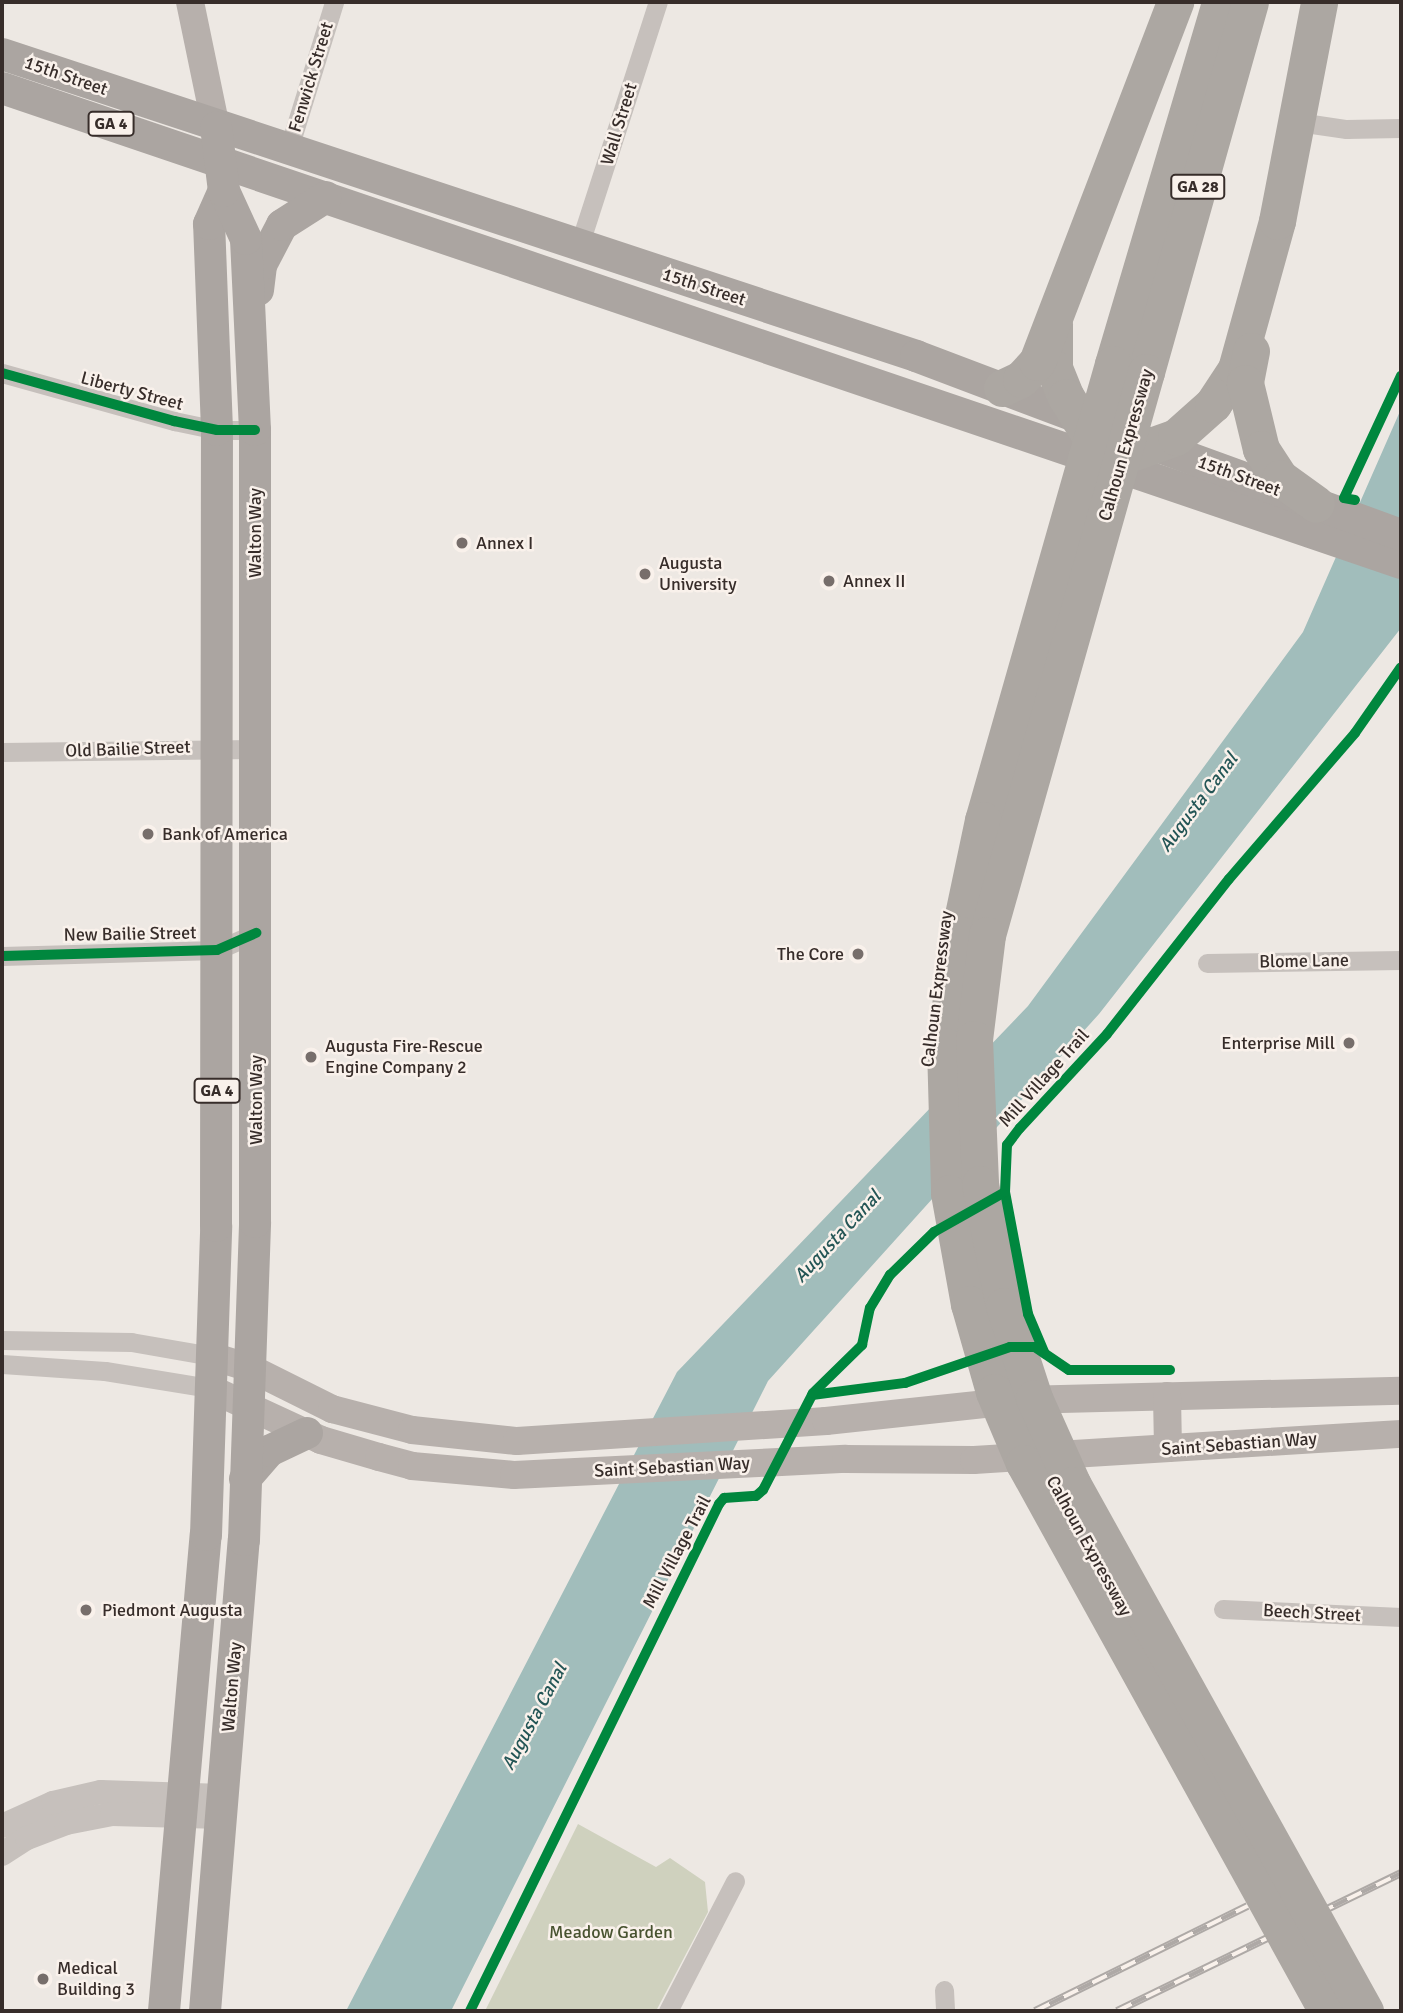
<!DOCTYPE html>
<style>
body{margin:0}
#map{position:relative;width:1403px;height:2013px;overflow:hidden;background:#ede8e3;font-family:Signika,sans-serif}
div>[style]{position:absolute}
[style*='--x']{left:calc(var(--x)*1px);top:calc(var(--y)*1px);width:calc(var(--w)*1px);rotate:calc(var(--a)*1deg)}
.green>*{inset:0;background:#cfd1be}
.water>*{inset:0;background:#a1bdbb}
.minor>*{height:19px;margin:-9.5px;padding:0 9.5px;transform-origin:9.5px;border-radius:9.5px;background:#c6c0bc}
.tertiary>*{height:24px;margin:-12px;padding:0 12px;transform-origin:12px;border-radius:12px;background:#c6c0bc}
.secondary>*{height:28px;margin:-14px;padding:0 14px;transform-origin:14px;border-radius:14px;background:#b7b0ac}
.primary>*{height:32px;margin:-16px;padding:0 16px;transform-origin:16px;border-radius:16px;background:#aba5a1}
.motorway>*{height:37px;margin:-18.5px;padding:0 18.5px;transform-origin:18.5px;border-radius:18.5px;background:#aca7a2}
.rail>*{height:8px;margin-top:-4px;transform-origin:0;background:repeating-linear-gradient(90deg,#f9f1eb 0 16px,#aea9a6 0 32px);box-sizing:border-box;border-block:2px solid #aea9a6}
.motorway-bridge>*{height:37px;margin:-18.5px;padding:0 18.5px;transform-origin:18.5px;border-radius:18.5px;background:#aca7a2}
.cycleway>*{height:10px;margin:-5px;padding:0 5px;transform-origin:5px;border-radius:5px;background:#00873e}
.dots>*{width:19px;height:19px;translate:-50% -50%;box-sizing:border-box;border:4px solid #f9f1eb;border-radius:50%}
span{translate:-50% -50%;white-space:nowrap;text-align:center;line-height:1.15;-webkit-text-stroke:5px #f9f1eb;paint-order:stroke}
.shield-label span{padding:2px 5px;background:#f9f1eb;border:2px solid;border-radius:5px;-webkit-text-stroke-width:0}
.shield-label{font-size:16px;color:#372d2a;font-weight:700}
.street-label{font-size:18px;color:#372d2a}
.poi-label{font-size:18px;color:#372d2a}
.left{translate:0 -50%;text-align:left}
.right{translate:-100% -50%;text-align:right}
.park-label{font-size:18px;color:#485330}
.water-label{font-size:19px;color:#235555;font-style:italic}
.frame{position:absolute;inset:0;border:4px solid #372d2a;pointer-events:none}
</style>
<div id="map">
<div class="green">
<i style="clip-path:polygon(578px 1824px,656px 1867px,670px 1858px,705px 1882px,708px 1912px,656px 2011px,485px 2011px)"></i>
</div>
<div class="water">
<i style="clip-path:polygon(1401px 409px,1401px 628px,1099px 1014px,768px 1381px,451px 2011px,346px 2011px,677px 1372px,1028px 1006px,1303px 632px)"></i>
</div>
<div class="minor">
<i style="--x:1298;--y:122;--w:49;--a:8.3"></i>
<i style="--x:1346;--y:129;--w:55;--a:-1"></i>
<i style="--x:288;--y:151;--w:156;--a:-72.8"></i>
<i style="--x:579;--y:246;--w:256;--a:-72.1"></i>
<i style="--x:2;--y:373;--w:179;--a:15.6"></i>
<i style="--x:174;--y:421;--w:44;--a:11.8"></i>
<i style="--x:217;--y:430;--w:38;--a:0"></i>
<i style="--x:2;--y:752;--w:252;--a:-0.7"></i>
<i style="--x:2;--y:956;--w:215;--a:-1.6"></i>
<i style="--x:217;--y:950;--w:43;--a:-23.6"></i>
<i style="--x:1207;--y:963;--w:194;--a:-0.9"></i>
<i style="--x:2;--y:1340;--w:129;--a:0.9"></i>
<i style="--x:131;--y:1342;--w:81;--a:9.9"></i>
<i style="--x:2;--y:1364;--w:103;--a:3.9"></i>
<i style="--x:105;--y:1371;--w:105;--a:9.3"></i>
<i style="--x:1223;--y:1609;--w:178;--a:2.6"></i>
<i style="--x:944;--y:1990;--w:21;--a:87"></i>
<i style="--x:668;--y:2011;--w:146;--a:-62.7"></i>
</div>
<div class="tertiary">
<i style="--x:2;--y:1826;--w:56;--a:-24.3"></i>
<i style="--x:53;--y:1803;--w:49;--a:-12.9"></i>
<i style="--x:101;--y:1792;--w:122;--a:1.9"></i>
<i style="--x:2;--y:1854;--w:30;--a:-33"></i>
<i style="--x:27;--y:1838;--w:42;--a:-21"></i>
<i style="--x:66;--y:1823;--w:47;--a:-11.1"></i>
<i style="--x:112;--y:1814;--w:109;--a:1.6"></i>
</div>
<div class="secondary">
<i style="--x:190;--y:2;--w:128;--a:78.3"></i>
<i style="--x:211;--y:1356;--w:39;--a:17"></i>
<i style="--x:248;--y:1367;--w:94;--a:26.6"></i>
<i style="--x:332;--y:1409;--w:83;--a:14.7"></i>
<i style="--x:412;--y:1430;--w:106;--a:6"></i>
<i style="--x:517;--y:1441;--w:310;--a:-3.7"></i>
<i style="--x:826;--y:1421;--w:196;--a:-6.1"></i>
<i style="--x:1021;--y:1400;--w:380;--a:-1.4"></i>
<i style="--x:209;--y:1388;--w:123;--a:24.9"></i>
<i style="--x:321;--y:1440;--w:60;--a:16.3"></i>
<i style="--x:379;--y:1457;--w:34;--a:15"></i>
<i style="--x:412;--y:1466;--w:102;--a:5"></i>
<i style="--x:514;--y:1475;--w:332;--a:-2.8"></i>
<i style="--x:846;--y:1459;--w:128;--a:0.4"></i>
<i style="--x:974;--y:1460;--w:428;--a:-3.5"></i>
<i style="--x:1167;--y:1396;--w:52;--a:88.9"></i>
</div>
<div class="primary">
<i style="--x:2;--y:54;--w:963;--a:18.28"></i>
<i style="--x:916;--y:356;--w:187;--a:20.7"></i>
<i style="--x:2;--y:88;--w:1477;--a:18.75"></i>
<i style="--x:258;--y:290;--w:25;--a:-83"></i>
<i style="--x:261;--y:265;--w:45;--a:-62.3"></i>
<i style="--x:282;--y:225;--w:52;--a:-32.5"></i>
<i style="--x:1140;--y:440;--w:278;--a:20"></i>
<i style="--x:245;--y:1479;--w:37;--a:-49"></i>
<i style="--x:269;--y:1451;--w:42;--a:-25.3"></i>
<i style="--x:164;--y:2011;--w:478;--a:-85"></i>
<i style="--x:206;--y:1535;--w:309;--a:-88.1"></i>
<i style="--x:216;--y:1226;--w:796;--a:-89.93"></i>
<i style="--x:217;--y:430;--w:206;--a:-92.2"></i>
<i style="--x:209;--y:224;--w:36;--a:-66"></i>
<i style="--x:205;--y:2011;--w:473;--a:-85.3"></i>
<i style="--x:244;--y:1540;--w:318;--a:-88"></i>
<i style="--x:255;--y:1222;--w:792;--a:-90"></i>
<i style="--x:255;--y:430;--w:191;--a:-92.7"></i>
<i style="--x:246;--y:239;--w:53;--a:-114.6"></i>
<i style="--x:224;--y:191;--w:64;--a:-97.1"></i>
</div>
<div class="motorway">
<i style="--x:1054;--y:324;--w:44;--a:90"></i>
<i style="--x:1054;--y:368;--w:31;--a:68"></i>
<i style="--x:1066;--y:397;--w:76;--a:58.4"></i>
<i style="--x:1106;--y:462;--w:74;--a:-19.7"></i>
<i style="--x:1176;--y:437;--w:50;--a:-41.7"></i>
<i style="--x:1213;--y:404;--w:42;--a:-56.7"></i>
<i style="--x:1236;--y:369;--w:154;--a:-74.5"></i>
<i style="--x:1277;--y:221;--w:223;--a:-79.1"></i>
<i style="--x:1251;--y:351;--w:33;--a:101"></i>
<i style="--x:1245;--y:383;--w:68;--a:76.4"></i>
<i style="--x:1261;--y:449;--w:35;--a:57"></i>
<i style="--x:1280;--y:478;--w:44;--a:35.8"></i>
<i style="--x:1113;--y:364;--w:377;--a:-73.5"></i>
<i style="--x:1146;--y:372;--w:384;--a:-74.3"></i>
<i style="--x:1002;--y:388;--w:21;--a:-25"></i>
<i style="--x:1021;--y:379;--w:23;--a:-47"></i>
<i style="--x:1037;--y:362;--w:386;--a:-69"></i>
</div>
<div class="rail">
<i style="--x:1035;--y:2011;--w:237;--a:-26.3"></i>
<i style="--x:1117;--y:2011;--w:316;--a:-25.9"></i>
</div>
<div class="motorway-bridge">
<i style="--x:1113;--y:364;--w:474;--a:105.9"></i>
<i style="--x:983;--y:820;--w:116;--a:101.9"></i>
<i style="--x:959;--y:934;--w:113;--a:97.1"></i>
<i style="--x:945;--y:1046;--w:147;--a:88.4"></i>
<i style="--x:949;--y:1193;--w:113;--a:79.8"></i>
<i style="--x:969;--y:1304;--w:91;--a:74.1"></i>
<i style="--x:994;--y:1392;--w:77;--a:67.1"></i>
<i style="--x:1024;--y:1463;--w:626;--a:61.06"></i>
<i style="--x:1146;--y:372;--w:585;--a:105.77"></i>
<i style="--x:987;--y:935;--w:105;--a:97.1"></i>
<i style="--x:974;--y:1039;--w:145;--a:87.6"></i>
<i style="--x:980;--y:1184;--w:124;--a:78.9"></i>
<i style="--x:1004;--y:1306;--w:97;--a:71.9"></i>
<i style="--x:1034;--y:1398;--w:95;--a:65.9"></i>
<i style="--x:1073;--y:1485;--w:602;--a:60.96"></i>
</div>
<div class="cycleway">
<i style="--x:2;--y:373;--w:179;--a:15.6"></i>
<i style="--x:174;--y:421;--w:44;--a:11.8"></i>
<i style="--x:217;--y:430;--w:38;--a:0"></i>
<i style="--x:1355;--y:500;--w:11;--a:-170"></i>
<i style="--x:1344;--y:498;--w:135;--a:-65"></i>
<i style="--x:2;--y:956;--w:215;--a:-1.6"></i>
<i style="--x:217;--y:950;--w:43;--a:-23.6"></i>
<i style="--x:1005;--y:1192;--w:124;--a:79.3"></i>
<i style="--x:1028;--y:1314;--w:43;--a:67"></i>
<i style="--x:812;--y:1395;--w:94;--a:-7.4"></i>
<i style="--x:905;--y:1383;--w:111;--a:-18.9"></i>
<i style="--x:1010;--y:1347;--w:25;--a:0"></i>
<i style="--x:1035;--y:1347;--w:41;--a:34.1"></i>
<i style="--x:1069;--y:1370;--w:101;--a:0"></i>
<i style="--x:470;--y:2011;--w:565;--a:-63.84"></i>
<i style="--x:719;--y:1504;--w:8;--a:-50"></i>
<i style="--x:724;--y:1498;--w:32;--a:-4"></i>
<i style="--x:756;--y:1496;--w:9;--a:-41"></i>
<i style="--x:763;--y:1490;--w:109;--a:-62.7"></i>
<i style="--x:813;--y:1393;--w:69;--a:-44.4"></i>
<i style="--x:862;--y:1345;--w:38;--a:-78"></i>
<i style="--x:870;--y:1308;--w:39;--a:-59"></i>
<i style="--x:890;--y:1275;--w:62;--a:-44.3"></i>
<i style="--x:934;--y:1232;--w:81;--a:-29.4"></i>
<i style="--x:1005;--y:1192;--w:47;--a:-87.6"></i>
<i style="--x:1007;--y:1145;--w:21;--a:-53"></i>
<i style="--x:1020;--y:1128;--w:128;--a:-47.2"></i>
<i style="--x:1107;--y:1034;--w:197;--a:-51.8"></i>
<i style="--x:1229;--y:879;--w:193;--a:-49.2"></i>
<i style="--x:1355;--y:733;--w:80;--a:-55.1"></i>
</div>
<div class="dots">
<i style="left:462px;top:543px;background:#776e6b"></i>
<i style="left:645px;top:574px;background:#776e6b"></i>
<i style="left:829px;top:581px;background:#776e6b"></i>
<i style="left:148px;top:834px;background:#776e6b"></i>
<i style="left:858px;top:954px;background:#776e6b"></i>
<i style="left:1349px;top:1043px;background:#776e6b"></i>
<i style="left:311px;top:1057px;background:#776e6b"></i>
<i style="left:86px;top:1610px;background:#776e6b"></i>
<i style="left:43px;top:1979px;background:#776e6b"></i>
</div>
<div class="shield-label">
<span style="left:111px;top:124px">GA 4</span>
<span style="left:1198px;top:187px">GA 28</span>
<span style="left:217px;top:1091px">GA 4</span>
</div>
<div class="street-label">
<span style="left:66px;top:76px;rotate:19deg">15th Street</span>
<span style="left:311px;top:77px;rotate:-73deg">Fenwick Street</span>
<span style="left:619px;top:124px;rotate:-73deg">Wall Street</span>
<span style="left:704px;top:287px;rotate:18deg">15th Street</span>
<span style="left:132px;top:391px;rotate:15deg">Liberty Street</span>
<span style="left:1126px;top:445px;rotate:-74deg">Calhoun Expressway</span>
<span style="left:1239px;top:476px;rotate:20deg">15th Street</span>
<span style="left:255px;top:533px;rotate:-90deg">Walton Way</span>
<span style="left:128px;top:749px;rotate:-2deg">Old Bailie Street</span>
<span style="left:130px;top:934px;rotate:-1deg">New Bailie Street</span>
<span style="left:1304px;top:961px;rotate:-1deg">Blome Lane</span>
<span style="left:937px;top:989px;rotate:-83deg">Calhoun Expressway</span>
<span style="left:1044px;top:1078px;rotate:-48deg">Mill Village Trail</span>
<span style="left:256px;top:1100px;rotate:-90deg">Walton Way</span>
<span style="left:1239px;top:1444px;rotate:-4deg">Saint Sebastian Way</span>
<span style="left:672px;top:1467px;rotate:-3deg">Saint Sebastian Way</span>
<span style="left:1089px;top:1546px;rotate:61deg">Calhoun Expressway</span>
<span style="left:677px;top:1552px;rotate:-62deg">Mill Village Trail</span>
<span style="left:1312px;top:1613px;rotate:3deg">Beech Street</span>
<span style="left:232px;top:1687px;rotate:-85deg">Walton Way</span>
</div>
<div class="poi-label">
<span class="left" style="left:476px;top:543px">Annex I</span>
<span class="left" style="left:659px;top:574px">Augusta<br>University</span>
<span class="left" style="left:843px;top:581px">Annex II</span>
<span class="left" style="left:162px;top:834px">Bank of America</span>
<span class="right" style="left:844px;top:954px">The Core</span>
<span class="right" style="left:1335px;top:1043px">Enterprise Mill</span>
<span class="left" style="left:325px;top:1057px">Augusta Fire-Rescue<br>Engine Company 2</span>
<span class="left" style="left:102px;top:1610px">Piedmont Augusta</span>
<span class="left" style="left:57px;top:1979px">Medical<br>Building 3</span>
</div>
<div class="park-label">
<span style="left:611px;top:1932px">Meadow Garden</span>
</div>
<div class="water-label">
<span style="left:1199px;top:803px;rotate:-53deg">Augusta Canal</span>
<span style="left:838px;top:1237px;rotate:-47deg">Augusta Canal</span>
<span style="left:535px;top:1717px;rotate:-62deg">Augusta Canal</span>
</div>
<div class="frame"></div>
</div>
